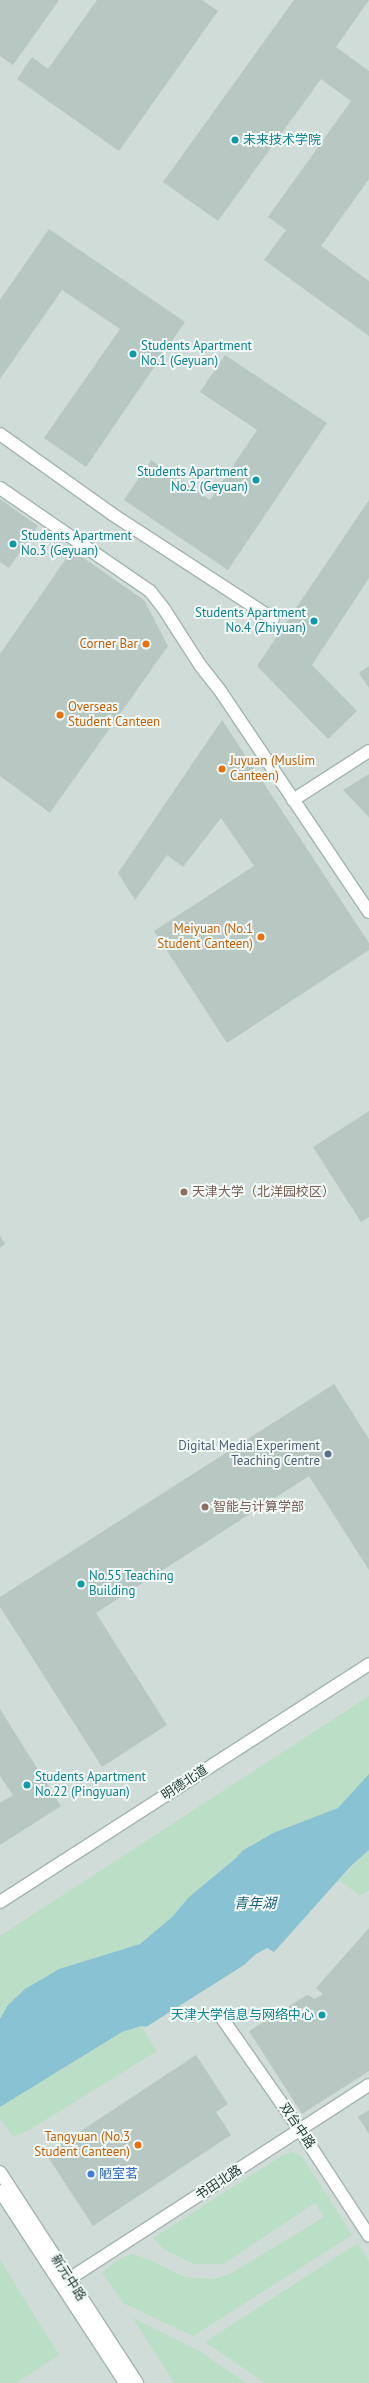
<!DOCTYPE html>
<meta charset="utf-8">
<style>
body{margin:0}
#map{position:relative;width:369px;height:2383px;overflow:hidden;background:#e2ece8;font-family:"PT Sans","Noto Sans SC",sans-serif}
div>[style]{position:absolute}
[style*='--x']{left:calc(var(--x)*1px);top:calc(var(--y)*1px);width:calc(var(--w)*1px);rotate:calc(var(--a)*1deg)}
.built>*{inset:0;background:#d0dcd7}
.green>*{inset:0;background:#bbdec6}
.water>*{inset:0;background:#89c2d2}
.building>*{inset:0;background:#b7c7c1}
.roads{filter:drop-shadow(1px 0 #a5b4b0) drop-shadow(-1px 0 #a5b4b0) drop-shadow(0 1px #a5b4b0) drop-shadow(0 -1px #a5b4b0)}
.minor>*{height:12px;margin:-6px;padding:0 6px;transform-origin:6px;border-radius:6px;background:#fff}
.dots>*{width:11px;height:11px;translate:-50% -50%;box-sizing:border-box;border:2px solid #f2f9f6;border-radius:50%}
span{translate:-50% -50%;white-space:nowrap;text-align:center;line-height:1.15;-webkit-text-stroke:4px #f2f9f6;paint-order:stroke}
.culture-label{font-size:13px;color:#0d838f}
.left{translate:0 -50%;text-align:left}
.right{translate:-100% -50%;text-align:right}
.food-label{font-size:13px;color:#c56008}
.education-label{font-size:13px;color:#785e54}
.service-label{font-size:13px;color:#4e5e75}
.street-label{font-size:13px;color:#223d38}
.shop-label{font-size:13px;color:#366cbe}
.water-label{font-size:14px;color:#1b647a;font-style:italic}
</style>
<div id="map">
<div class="built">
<i style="clip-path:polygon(0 0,369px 0,369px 2383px,0 2383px)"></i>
</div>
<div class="green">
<i style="clip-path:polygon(369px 1696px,369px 1775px,338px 1808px,273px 1833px,252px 1844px,189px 1897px,172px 1917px,140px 1944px,59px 1969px,25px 1989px,8px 2005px,0 2019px,0 1936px)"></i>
<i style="clip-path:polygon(369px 1850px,369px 1890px,360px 1896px,339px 1880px)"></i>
<i style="clip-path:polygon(141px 2026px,157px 2051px,34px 2127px,14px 2137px,0 2119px,0 2107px,122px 2032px)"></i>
<i style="clip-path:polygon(292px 2152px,300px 2155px,307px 2164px,352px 2235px,193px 2336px,123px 2303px,102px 2272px,116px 2261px,131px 2254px,152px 2261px,184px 2277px,214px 2279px,230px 2274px,324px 2217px,315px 2203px,223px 2264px,194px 2264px,165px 2250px,153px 2238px,283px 2155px)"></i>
<i style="clip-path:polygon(358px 2243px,369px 2261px,369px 2383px,265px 2383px,205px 2342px)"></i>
<i style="clip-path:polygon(0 2260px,59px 2355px,16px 2383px,0 2383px)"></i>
<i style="clip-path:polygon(133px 2318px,201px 2352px,246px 2383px,174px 2383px)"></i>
</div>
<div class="water">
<i style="clip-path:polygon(369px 1774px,369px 1850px,350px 1867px,274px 1952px,267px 1948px,256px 1954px,244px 1965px,146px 2027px,141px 2026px,122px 2032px,0 2107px,0 2019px,8px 2005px,25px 1989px,59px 1969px,140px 1944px,172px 1917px,189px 1897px,236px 1858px,242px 1851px,273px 1833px,338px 1808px)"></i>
</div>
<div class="building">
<i style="clip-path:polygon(0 0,59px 0,13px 65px,0 56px)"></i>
<i style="clip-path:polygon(97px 0,202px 0,218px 11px,119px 151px,17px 79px,32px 57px,48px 69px)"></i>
<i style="clip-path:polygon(294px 0,369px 0,336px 47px,369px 71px,369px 179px,321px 246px,369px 281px,369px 336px,264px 260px,286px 230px,268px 217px,351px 101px,321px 79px,218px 221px,163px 182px)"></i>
<i style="clip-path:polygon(49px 229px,185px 322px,86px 467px,44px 438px,120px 329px,62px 290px,0 379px,0 300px)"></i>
<i style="clip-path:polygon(225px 355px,327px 423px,228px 570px,124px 500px,151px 460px,210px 500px,257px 430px,200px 392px)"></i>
<i style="clip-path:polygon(0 499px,38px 526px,9px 568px,0 562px)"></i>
<i style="clip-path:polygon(369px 500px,369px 578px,312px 665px,357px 711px,328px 739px,257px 666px)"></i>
<i style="clip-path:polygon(72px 550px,144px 600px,168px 646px,50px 813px,0 776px,0 654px)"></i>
<i style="clip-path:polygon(369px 666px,369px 688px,359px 673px)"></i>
<i style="clip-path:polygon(222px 720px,369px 943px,369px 950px,227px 1043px,154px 931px,254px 866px,221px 818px,183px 867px,167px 855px,135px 900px,118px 873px)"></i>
<i style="clip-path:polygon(369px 774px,369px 817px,343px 790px)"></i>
<i style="clip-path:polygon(369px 1111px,369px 1217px,361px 1222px,313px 1147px)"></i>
<i style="clip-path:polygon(0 1236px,5px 1244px,0 1248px)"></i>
<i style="clip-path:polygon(334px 1384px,369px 1439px,369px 1570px,309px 1476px,96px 1613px,167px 1725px,102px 1767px,0 1607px,0 1597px)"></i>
<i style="clip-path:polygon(0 1709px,61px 1806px,0 1845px,0 1803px,13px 1795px,0 1776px)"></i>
<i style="clip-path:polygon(369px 1928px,369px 2071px,302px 2114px,249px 2031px,307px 1995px,315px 1999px,323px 1994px,316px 1988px)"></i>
<i style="clip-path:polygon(196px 2055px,228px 2104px,216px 2112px,231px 2135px,93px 2226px,46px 2154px)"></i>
<i style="clip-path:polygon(369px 2110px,369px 2134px,358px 2117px)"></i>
</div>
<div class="roads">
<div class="minor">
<i style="--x:0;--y:434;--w:138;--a:35.5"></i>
<i style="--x:112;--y:514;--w:192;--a:33.1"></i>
<i style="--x:0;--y:488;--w:182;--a:34.5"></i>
<i style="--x:150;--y:591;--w:23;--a:52"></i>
<i style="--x:164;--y:609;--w:67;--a:57.3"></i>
<i style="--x:200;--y:665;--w:34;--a:52"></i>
<i style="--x:221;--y:692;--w:265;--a:56.1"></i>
<i style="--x:293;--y:800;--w:90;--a:-32.8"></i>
<i style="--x:0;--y:1902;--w:439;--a:-32.8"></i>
<i style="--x:222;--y:2018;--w:136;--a:55.1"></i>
<i style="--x:300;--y:2130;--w:126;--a:56.9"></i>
<i style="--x:0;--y:2172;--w:252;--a:57"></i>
<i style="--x:0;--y:2191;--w:229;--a:56.9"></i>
<i style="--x:69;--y:2279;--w:357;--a:-32.9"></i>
</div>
</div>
<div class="dots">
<i style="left:235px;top:140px;background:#0f9aa8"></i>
<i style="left:133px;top:354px;background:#0f9aa8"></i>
<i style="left:256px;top:480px;background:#0f9aa8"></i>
<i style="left:13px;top:544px;background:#0f9aa8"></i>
<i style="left:314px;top:621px;background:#0f9aa8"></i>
<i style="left:146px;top:644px;background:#e8710a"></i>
<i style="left:60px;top:715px;background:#e8710a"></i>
<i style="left:222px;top:769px;background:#e8710a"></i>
<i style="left:261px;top:937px;background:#e8710a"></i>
<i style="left:184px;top:1192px;background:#8d6e63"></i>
<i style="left:328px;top:1454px;background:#5c6f8a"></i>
<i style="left:205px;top:1507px;background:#8d6e63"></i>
<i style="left:81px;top:1584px;background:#0f9aa8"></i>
<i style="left:27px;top:1785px;background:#0f9aa8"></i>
<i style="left:322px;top:2015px;background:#0f9aa8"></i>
<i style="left:138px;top:2145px;background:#e8710a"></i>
<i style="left:91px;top:2174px;background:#3f7fe0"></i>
</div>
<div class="culture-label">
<span class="left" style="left:243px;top:140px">未来技术学院</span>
<span class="left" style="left:141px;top:354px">Students Apartment<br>No.1 (Geyuan)</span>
<span class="right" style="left:248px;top:480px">Students Apartment<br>No.2 (Geyuan)</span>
<span class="left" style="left:21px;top:544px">Students Apartment<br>No.3 (Geyuan)</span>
<span class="right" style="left:306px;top:621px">Students Apartment<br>No.4 (Zhiyuan)</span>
<span class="left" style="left:89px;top:1584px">No.55 Teaching<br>Building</span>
<span class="left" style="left:35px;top:1785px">Students Apartment<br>No.22 (Pingyuan)</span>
<span class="right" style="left:314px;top:2015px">天津大学信息与网络中心</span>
</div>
<div class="food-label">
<span class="right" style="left:138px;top:644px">Corner Bar</span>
<span class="left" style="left:68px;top:715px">Overseas<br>Student Canteen</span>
<span class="left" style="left:230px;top:769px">Juyuan (Muslim<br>Canteen)</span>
<span class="right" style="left:253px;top:937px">Meiyuan (No.1<br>Student Canteen)</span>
<span class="right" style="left:130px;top:2145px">Tangyuan (No.3<br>Student Canteen)</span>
</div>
<div class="education-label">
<span class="left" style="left:192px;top:1192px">天津大学（北洋园校区）</span>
<span class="left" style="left:213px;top:1507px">智能与计算学部</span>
</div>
<div class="service-label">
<span class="right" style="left:320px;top:1454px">Digital Media Experiment<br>Teaching Centre</span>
</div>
<div class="street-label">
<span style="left:185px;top:1783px;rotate:-33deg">明德北道</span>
<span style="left:297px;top:2126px;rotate:56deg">双台中路</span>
<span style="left:219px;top:2183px;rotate:-33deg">书田北路</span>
<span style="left:68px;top:2278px;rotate:57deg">新元中路</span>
</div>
<div class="shop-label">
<span class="left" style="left:99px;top:2174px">陋室茗</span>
</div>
<div class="water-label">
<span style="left:255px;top:1903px">青年湖</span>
</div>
</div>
